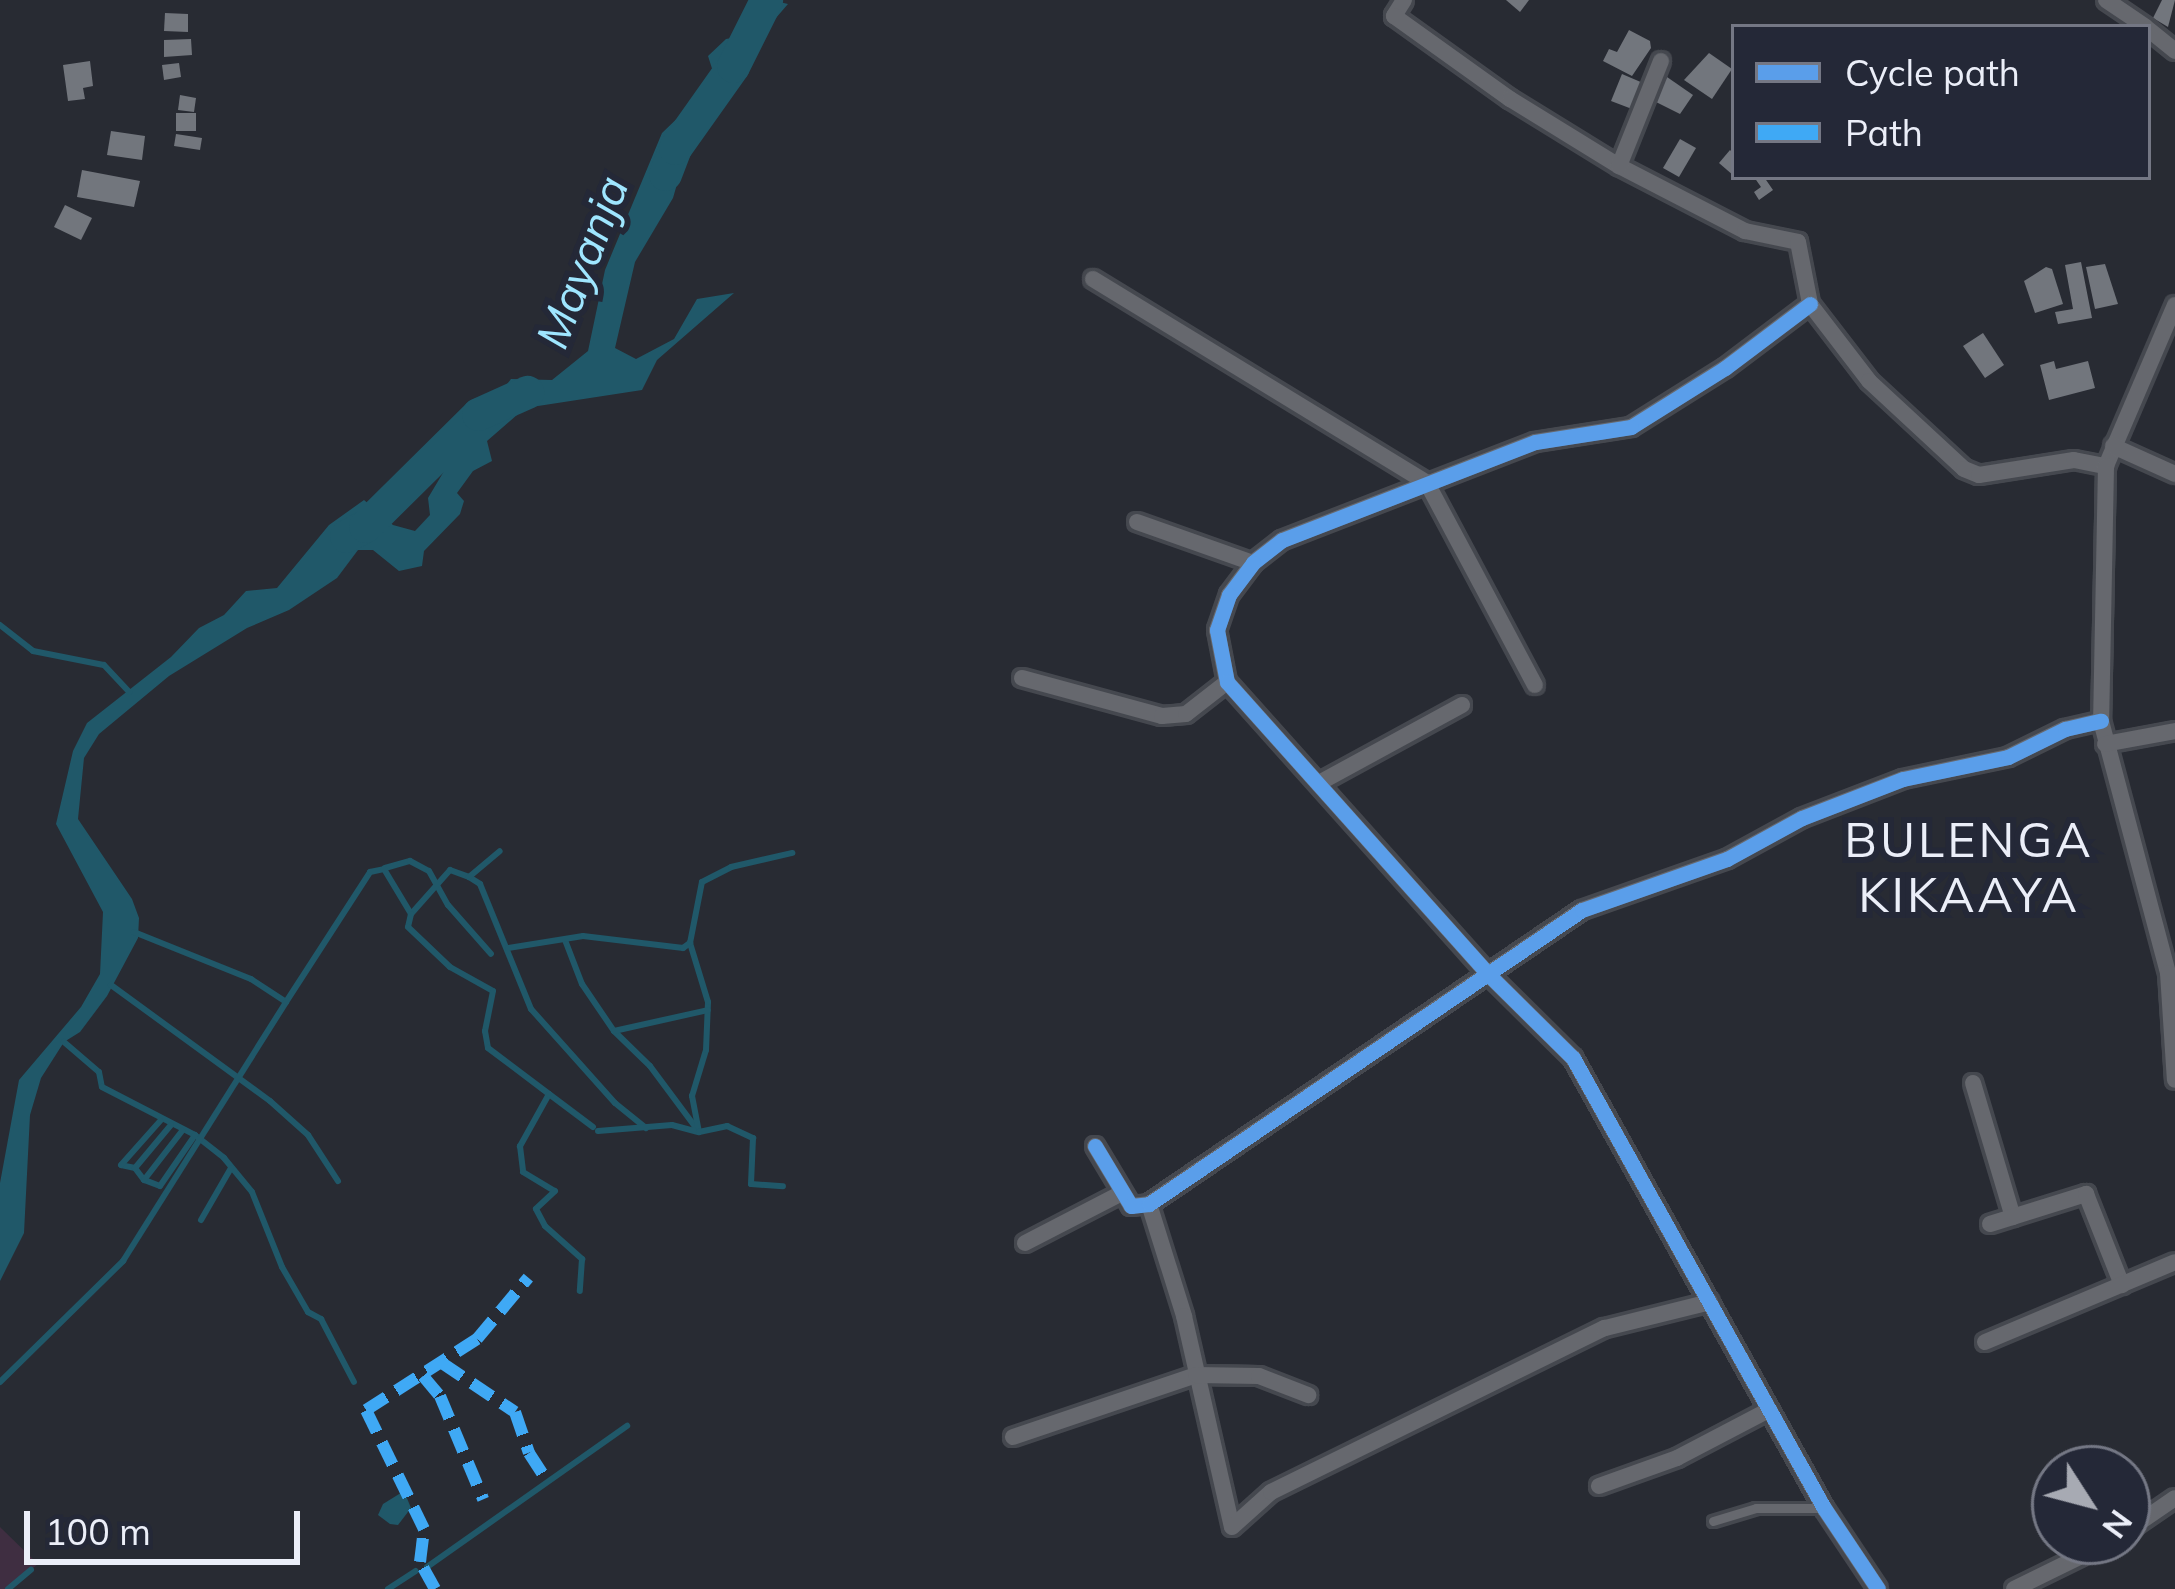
<!DOCTYPE html>
<style>
body{margin:0}
#map{position:relative;width:2175px;height:1589px;overflow:hidden;background:#282b33;font-family:Mulish,sans-serif}
div>[style]{position:absolute}
[style*='--x']{left:calc(var(--x)*1px);top:calc(var(--y)*1px);width:calc(var(--w)*1px);rotate:calc(var(--a)*1deg)}
.green>*{inset:0;background:#3f2e41}
.water>*{inset:0;background:#205869}
.stream>*{height:6px;margin:-3px;padding:0 3px;transform-origin:3px;border-radius:3px;background:#205869}
.river>*{height:33px;margin:-16.5px;padding:0 16.5px;transform-origin:16.5px;border-radius:16.5px;background:#205869}
.building>*{inset:0;background:#72767d}
.roads{filter:drop-shadow(3px 0 #45484f) drop-shadow(-3px 0 #45484f) drop-shadow(0 3px #45484f) drop-shadow(0 -3px #45484f)}
.service>*{height:9px;margin:-4.5px;padding:0 4.5px;transform-origin:4.5px;border-radius:4.5px;background:#66686e}
.minor>*{height:16px;margin:-8px;padding:0 8px;transform-origin:8px;border-radius:8px;background:#66686e}
.quiet>*{height:12px;margin-top:-6px;transform-origin:0;background:repeating-linear-gradient(90deg,#3fa9f5 0 24px,transparent 0 36px)}
.cycleway>*{height:15px;margin:-7.5px;padding:0 7.5px;transform-origin:7.5px;border-radius:7.5px;background:#5a9eea}
span{translate:-50% -50%;white-space:nowrap;text-align:center;line-height:1.15;-webkit-text-stroke:12px #242837;paint-order:stroke}
.water-label{font-size:45px;color:#9fe6ff;font-style:italic}
.quarter-label{font-size:48px;color:#ebeef8;letter-spacing:3px}
.legend{position:absolute;left:1731px;top:24px;width:420px;height:156px;box-sizing:border-box;background:#242837;border:3px solid #747784;margin:0;padding:15px 21px;list-style:none;font-size:36px;color:#ebeef8}
.legend li{display:flex;align-items:center;gap:24px;height:60px}
.legend b{width:60px;border:3px solid #747784}
.north{position:absolute;left:2031px;top:1445px;width:120px;height:120px;box-sizing:border-box;background:#242837;border:3px solid #747784;border-radius:50%;rotate:126deg;font-size:33px;font-weight:700;line-height:48px;text-align:center;color:#ebeef8}
.north::after{content:'';display:block;margin:auto;width:42px;height:54px;background:#a7aab3;clip-path:polygon(50% 0,100% 100%,50% 72%,0 100%)}
.scale{position:absolute;left:24px;top:1511px;width:276px;height:54px;box-sizing:border-box;border:6px solid #ebeef8;border-top:0;padding-left:15px;font-size:36px;line-height:42px;white-space:nowrap;color:#ebeef8;-webkit-text-stroke:9px #242837;paint-order:stroke}
</style>
<div id="map">
<div class="green">
<i style="clip-path:polygon(0 1527px,38px 1564px,8px 1589px,0 1589px)"></i>
</div>
<div class="water">
<i style="clip-path:polygon(771px 0,788px 4px,756px 41px,752px 66px,738px 85px,699px 103px,685px 122px,684px 160px,673px 198px,635px 262px,615px 348px,636px 359px,674px 339px,697px 299px,734px 293px,657px 360px,642px 390px,525px 408px,487px 441px,492px 461px,473px 471px,457px 493px,464px 501px,460px 514px,424px 551px,422px 566px,399px 571px,373px 550px,358px 550px,337px 578px,289px 610px,247px 628px,169px 676px,99px 734px,84px 758px,78px 819px,132px 899px,139px 918px,138px 938px,107px 996px,80px 1032px,64px 1042px,41px 1078px,30px 1115px,24px 1233px,0 1281px,0 1183px,19px 1080px,81px 1007px,100px 974px,103px 912px,56px 824px,73px 751px,87px 723px,171px 657px,199px 628px,224px 615px,246px 591px,277px 588px,329px 525px,364px 500px,393px 525px,415px 531px,430px 515px,428px 498px,456px 451px,511px 379px,552px 380px,588px 351px,605px 270px,662px 133px,716px 81px,708px 56px,726px 39px,737px 37px)"></i>
<i style="clip-path:polygon(404px 1491px,411px 1508px,398px 1525px,390px 1524px,378px 1515px,383px 1504px)"></i>
</div>
<div class="stream">
<i style="--x:0;--y:625;--w:42;--a:38.2"></i>
<i style="--x:33;--y:651;--w:72;--a:11.2"></i>
<i style="--x:104;--y:665;--w:37;--a:47"></i>
<i style="--x:385;--y:868;--w:26;--a:-16"></i>
<i style="--x:410;--y:861;--w:21;--a:28"></i>
<i style="--x:429;--y:871;--w:39;--a:61"></i>
<i style="--x:448;--y:905;--w:65;--a:48.7"></i>
<i style="--x:469;--y:877;--w:13;--a:32"></i>
<i style="--x:480;--y:884;--w:135;--a:67.8"></i>
<i style="--x:531;--y:1009;--w:126;--a:48.2"></i>
<i style="--x:615;--y:1103;--w:40;--a:39"></i>
<i style="--x:411;--y:914;--w:59;--a:-48.4"></i>
<i style="--x:450;--y:870;--w:20;--a:20"></i>
<i style="--x:469;--y:877;--w:40;--a:-40"></i>
<i style="--x:134;--y:932;--w:126;--a:21.9"></i>
<i style="--x:251;--y:979;--w:42;--a:33.3"></i>
<i style="--x:286;--y:1002;--w:155;--a:-57.1"></i>
<i style="--x:370;--y:872;--w:14;--a:-12"></i>
<i style="--x:384;--y:869;--w:52;--a:59"></i>
<i style="--x:411;--y:914;--w:13;--a:103"></i>
<i style="--x:408;--y:927;--w:58;--a:43.6"></i>
<i style="--x:450;--y:967;--w:49;--a:29.2"></i>
<i style="--x:493;--y:991;--w:41;--a:101.3"></i>
<i style="--x:485;--y:1031;--w:17;--a:80"></i>
<i style="--x:488;--y:1048;--w:76;--a:37"></i>
<i style="--x:549;--y:1094;--w:60;--a:119.1"></i>
<i style="--x:520;--y:1146;--w:26;--a:83"></i>
<i style="--x:523;--y:1172;--w:37;--a:31"></i>
<i style="--x:555;--y:1191;--w:26;--a:137"></i>
<i style="--x:536;--y:1209;--w:19;--a:62"></i>
<i style="--x:545;--y:1226;--w:50;--a:41.7"></i>
<i style="--x:582;--y:1259;--w:32;--a:94"></i>
<i style="--x:565;--y:940;--w:47;--a:68.9"></i>
<i style="--x:582;--y:984;--w:57;--a:55.8"></i>
<i style="--x:614;--y:1031;--w:50;--a:44.2"></i>
<i style="--x:650;--y:1066;--w:82;--a:53.4"></i>
<i style="--x:699;--y:1132;--w:37;--a:-101"></i>
<i style="--x:692;--y:1096;--w:48;--a:-73.1"></i>
<i style="--x:706;--y:1050;--w:48;--a:-87.6"></i>
<i style="--x:708;--y:1002;--w:62;--a:-107"></i>
<i style="--x:508;--y:948;--w:76;--a:-9.1"></i>
<i style="--x:583;--y:936;--w:101;--a:6.8"></i>
<i style="--x:683;--y:948;--w:9;--a:-36"></i>
<i style="--x:690;--y:943;--w:62;--a:-78.9"></i>
<i style="--x:702;--y:882;--w:33;--a:-27"></i>
<i style="--x:731;--y:867;--w:63;--a:-12.9"></i>
<i style="--x:111;--y:985;--w:197;--a:36.1"></i>
<i style="--x:270;--y:1101;--w:51;--a:41.8"></i>
<i style="--x:308;--y:1135;--w:55;--a:56.9"></i>
<i style="--x:614;--y:1031;--w:96;--a:-12.6"></i>
<i style="--x:64;--y:1042;--w:46;--a:40.6"></i>
<i style="--x:99;--y:1072;--w:15;--a:79"></i>
<i style="--x:102;--y:1087;--w:105;--a:27.3"></i>
<i style="--x:195;--y:1135;--w:37;--a:38"></i>
<i style="--x:224;--y:1158;--w:44;--a:50.5"></i>
<i style="--x:252;--y:1192;--w:81;--a:68.2"></i>
<i style="--x:282;--y:1267;--w:52;--a:60"></i>
<i style="--x:308;--y:1312;--w:15;--a:28"></i>
<i style="--x:321;--y:1319;--w:71;--a:62.4"></i>
<i style="--x:549;--y:1094;--w:55;--a:36.9"></i>
<i style="--x:598;--y:1131;--w:74;--a:-4.6"></i>
<i style="--x:672;--y:1125;--w:28;--a:15"></i>
<i style="--x:699;--y:1132;--w:29;--a:-12"></i>
<i style="--x:727;--y:1126;--w:29;--a:25"></i>
<i style="--x:753;--y:1138;--w:46;--a:92.5"></i>
<i style="--x:751;--y:1184;--w:32;--a:4"></i>
<i style="--x:135;--y:1168;--w:14;--a:-168"></i>
<i style="--x:121;--y:1165;--w:59;--a:-48.4"></i>
<i style="--x:144;--y:1180;--w:15;--a:-127"></i>
<i style="--x:135;--y:1168;--w:56;--a:-50.1"></i>
<i style="--x:160;--y:1186;--w:17;--a:-159"></i>
<i style="--x:144;--y:1180;--w:62;--a:-52.2"></i>
<i style="--x:160;--y:1186;--w:62;--a:-55.5"></i>
<i style="--x:201;--y:1220;--w:60;--a:-60"></i>
<i style="--x:0;--y:1382;--w:173;--a:-44.5"></i>
<i style="--x:123;--y:1261;--w:306;--a:-57.8"></i>
<i style="--x:427;--y:1567;--w:245;--a:-35.2"></i>
<i style="--x:8;--y:1589;--w:30;--a:-40"></i>
<i style="--x:388;--y:1589;--w:33;--a:-33"></i>
</div>
<div class="river">
<i style="--x:665;--y:174;--w:28;--a:-69"></i>
<i style="--x:675;--y:148;--w:100;--a:-54.7"></i>
<i style="--x:733;--y:66;--w:74;--a:-63.4"></i>
<i style="--x:346;--y:536;--w:21;--a:-28"></i>
<i style="--x:365;--y:526;--w:159;--a:-44.7"></i>
<i style="--x:478;--y:414;--w:54;--a:-24.2"></i>
</div>
<div class="building">
<i style="clip-path:polygon(1506px 0,1529px 0,1520px 12px)"></i>
<i style="clip-path:polygon(2162px 0,2175px 0,2168px 27px,2153px 18px)"></i>
<i style="clip-path:polygon(165px 13px,188px 14px,188px 32px,164px 31px)"></i>
<i style="clip-path:polygon(1629px 30px,1650px 41px,1651px 48px,1632px 76px,1603px 61px,1609px 49px,1617px 52px)"></i>
<i style="clip-path:polygon(191px 39px,192px 55px,164px 57px,164px 40px)"></i>
<i style="clip-path:polygon(1709px 53px,1732px 69px,1712px 99px,1684px 80px)"></i>
<i style="clip-path:polygon(90px 61px,93px 86px,83px 88px,85px 99px,68px 101px,63px 65px)"></i>
<i style="clip-path:polygon(179px 63px,181px 77px,164px 80px,162px 65px)"></i>
<i style="clip-path:polygon(1622px 74px,1643px 83px,1632px 109px,1611px 101px)"></i>
<i style="clip-path:polygon(1667px 77px,1693px 95px,1680px 114px,1652px 100px)"></i>
<i style="clip-path:polygon(180px 95px,196px 98px,194px 112px,178px 110px)"></i>
<i style="clip-path:polygon(176px 113px,196px 113px,196px 131px,176px 131px)"></i>
<i style="clip-path:polygon(111px 131px,145px 136px,142px 160px,107px 155px)"></i>
<i style="clip-path:polygon(176px 134px,202px 138px,200px 150px,174px 146px)"></i>
<i style="clip-path:polygon(1680px 139px,1696px 148px,1679px 177px,1663px 168px)"></i>
<i style="clip-path:polygon(1730px 150px,1734px 154px,1734px 176px,1719px 163px)"></i>
<i style="clip-path:polygon(82px 170px,140px 181px,134px 207px,77px 197px)"></i>
<i style="clip-path:polygon(1754px 177px,1764px 177px,1773px 190px,1759px 200px,1754px 192px,1761px 187px)"></i>
<i style="clip-path:polygon(65px 205px,92px 218px,81px 240px,54px 227px)"></i>
<i style="clip-path:polygon(2081px 262px,2092px 318px,2058px 324px,2055px 312px,2073px 309px,2065px 265px)"></i>
<i style="clip-path:polygon(2105px 264px,2118px 304px,2095px 309px,2086px 267px)"></i>
<i style="clip-path:polygon(2046px 267px,2052px 269px,2063px 304px,2035px 313px,2024px 281px)"></i>
<i style="clip-path:polygon(1983px 333px,2004px 365px,1985px 378px,1963px 346px)"></i>
<i style="clip-path:polygon(2054px 361px,2056px 369px,2088px 361px,2095px 388px,2049px 400px,2040px 365px)"></i>
</div>
<div class="roads">
<div class="service">
<i style="--x:1713;--y:1521;--w:45;--a:-16.8"></i>
<i style="--x:1756;--y:1508;--w:68;--a:0"></i>
</div>
<div class="minor">
<i style="--x:1404;--y:0;--w:19;--a:122"></i>
<i style="--x:1394;--y:16;--w:143;--a:35.6"></i>
<i style="--x:1510;--y:99;--w:128;--a:31.6"></i>
<i style="--x:1619;--y:166;--w:142;--a:27.3"></i>
<i style="--x:1745;--y:231;--w:54;--a:11.7"></i>
<i style="--x:1798;--y:242;--w:63;--a:79"></i>
<i style="--x:1810;--y:304;--w:97;--a:52.5"></i>
<i style="--x:1869;--y:381;--w:129;--a:42.8"></i>
<i style="--x:1964;--y:469;--w:16;--a:22"></i>
<i style="--x:1979;--y:475;--w:96;--a:-9"></i>
<i style="--x:2074;--y:460;--w:33;--a:11"></i>
<i style="--x:2106;--y:0;--w:48;--a:34"></i>
<i style="--x:2148;--y:29;--w:35;--a:39"></i>
<i style="--x:1619;--y:166;--w:113;--a:-68.2"></i>
<i style="--x:1093;--y:279;--w:391;--a:31.4"></i>
<i style="--x:1427;--y:483;--w:229;--a:61.9"></i>
<i style="--x:1810;--y:304;--w:106;--a:143"></i>
<i style="--x:1725;--y:368;--w:111;--a:147.9"></i>
<i style="--x:1631;--y:427;--w:97;--a:171.1"></i>
<i style="--x:1535;--y:442;--w:271;--a:158.8"></i>
<i style="--x:1282;--y:540;--w:37;--a:142"></i>
<i style="--x:1253;--y:563;--w:40;--a:127"></i>
<i style="--x:1229;--y:595;--w:37;--a:109"></i>
<i style="--x:1217;--y:630;--w:53;--a:79.1"></i>
<i style="--x:1227;--y:682;--w:394;--a:48.2"></i>
<i style="--x:1490;--y:976;--w:117;--a:44.7"></i>
<i style="--x:1573;--y:1058;--w:515;--a:60.85"></i>
<i style="--x:1824;--y:1508;--w:97;--a:56.3"></i>
<i style="--x:2175;--y:305;--w:175;--a:113.2"></i>
<i style="--x:2106;--y:466;--w:255;--a:91.1"></i>
<i style="--x:2101;--y:721;--w:261;--a:75.1"></i>
<i style="--x:2168;--y:973;--w:107;--a:86.3"></i>
<i style="--x:2113;--y:446;--w:68;--a:24.3"></i>
<i style="--x:1137;--y:522;--w:123;--a:19.5"></i>
<i style="--x:1022;--y:678;--w:145;--a:15.2"></i>
<i style="--x:1162;--y:716;--w:24;--a:-5"></i>
<i style="--x:1186;--y:714;--w:52;--a:-38"></i>
<i style="--x:2105;--y:744;--w:71;--a:-10.5"></i>
<i style="--x:1319;--y:783;--w:163;--a:-28.6"></i>
<i style="--x:1973;--y:1083;--w:140;--a:73.4"></i>
<i style="--x:1095;--y:1146;--w:70;--a:59"></i>
<i style="--x:1131;--y:1206;--w:18;--a:-6"></i>
<i style="--x:1149;--y:1204;--w:523;--a:-34.18"></i>
<i style="--x:1582;--y:910;--w:154;--a:-19.4"></i>
<i style="--x:1727;--y:859;--w:85;--a:-28.7"></i>
<i style="--x:1802;--y:818;--w:108;--a:-21.1"></i>
<i style="--x:1903;--y:779;--w:107;--a:-11.8"></i>
<i style="--x:2008;--y:757;--w:64;--a:-26.2"></i>
<i style="--x:2065;--y:729;--w:37;--a:-13"></i>
<i style="--x:1149;--y:1204;--w:117;--a:72.6"></i>
<i style="--x:1184;--y:1316;--w:216;--a:77.2"></i>
<i style="--x:1232;--y:1527;--w:52;--a:-41.9"></i>
<i style="--x:1271;--y:1492;--w:372;--a:-26.2"></i>
<i style="--x:1605;--y:1328;--w:108;--a:-13.9"></i>
<i style="--x:1990;--y:1224;--w:101;--a:-17.4"></i>
<i style="--x:2086;--y:1194;--w:98;--a:68.4"></i>
<i style="--x:1025;--y:1243;--w:107;--a:-27.3"></i>
<i style="--x:1985;--y:1342;--w:206;--a:-22.8"></i>
<i style="--x:1013;--y:1437;--w:193;--a:-18.7"></i>
<i style="--x:1196;--y:1375;--w:63;--a:0.9"></i>
<i style="--x:1259;--y:1376;--w:53;--a:21.2"></i>
<i style="--x:1599;--y:1486;--w:83;--a:-19.7"></i>
<i style="--x:1677;--y:1458;--w:104;--a:-27.6"></i>
<i style="--x:2127;--y:1531;--w:58;--a:-34.5"></i>
<i style="--x:2014;--y:1589;--w:109;--a:-26.1"></i>
</div>
</div>
<div class="quiet">
<i style="--x:442;--y:1363;--w:88;--a:33.9"></i>
<i style="--x:515;--y:1412;--w:43;--a:71.1"></i>
<i style="--x:529;--y:1453;--w:31;--a:57"></i>
<i style="--x:423;--y:1376;--w:26;--a:50"></i>
<i style="--x:440;--y:1396;--w:112;--a:67.3"></i>
<i style="--x:435;--y:1589;--w:31;--a:-119"></i>
<i style="--x:420;--y:1562;--w:33;--a:-83"></i>
<i style="--x:424;--y:1529;--w:132;--a:-116"></i>
<i style="--x:366;--y:1410;--w:132;--a:-32.6"></i>
<i style="--x:477;--y:1339;--w:80;--a:-50.1"></i>
</div>
<div class="cycleway">
<i style="--x:1810;--y:304;--w:106;--a:143"></i>
<i style="--x:1725;--y:368;--w:111;--a:147.9"></i>
<i style="--x:1631;--y:427;--w:97;--a:171.1"></i>
<i style="--x:1535;--y:442;--w:271;--a:158.8"></i>
<i style="--x:1282;--y:540;--w:37;--a:142"></i>
<i style="--x:1253;--y:563;--w:40;--a:127"></i>
<i style="--x:1229;--y:595;--w:37;--a:109"></i>
<i style="--x:1217;--y:630;--w:53;--a:79.1"></i>
<i style="--x:1227;--y:682;--w:394;--a:48.2"></i>
<i style="--x:1490;--y:976;--w:117;--a:44.7"></i>
<i style="--x:1573;--y:1058;--w:515;--a:60.85"></i>
<i style="--x:1824;--y:1508;--w:97;--a:56.3"></i>
<i style="--x:1095;--y:1146;--w:70;--a:59"></i>
<i style="--x:1131;--y:1206;--w:18;--a:-6"></i>
<i style="--x:1149;--y:1204;--w:523;--a:-34.18"></i>
<i style="--x:1582;--y:910;--w:154;--a:-19.4"></i>
<i style="--x:1727;--y:859;--w:85;--a:-28.7"></i>
<i style="--x:1802;--y:818;--w:108;--a:-21.1"></i>
<i style="--x:1903;--y:779;--w:107;--a:-11.8"></i>
<i style="--x:2008;--y:757;--w:64;--a:-26.2"></i>
<i style="--x:2065;--y:729;--w:37;--a:-13"></i>
</div>
<div class="water-label">
<span style="left:582px;top:262px;rotate:-69deg">Mayanja</span>
</div>
<div class="quarter-label">
<span style="left:1969px;top:867px">BULENGA<br>KIKAAYA</span>
</div>
<ul class="legend">
<li><b style="height:15px;background:#5a9eea"></b>Cycle path</li>
<li><b style="height:15px;background:#3fa9f5"></b>Path</li>
</ul>
<div class="north">N</div>
<div class="scale">100 m</div>
</div>
